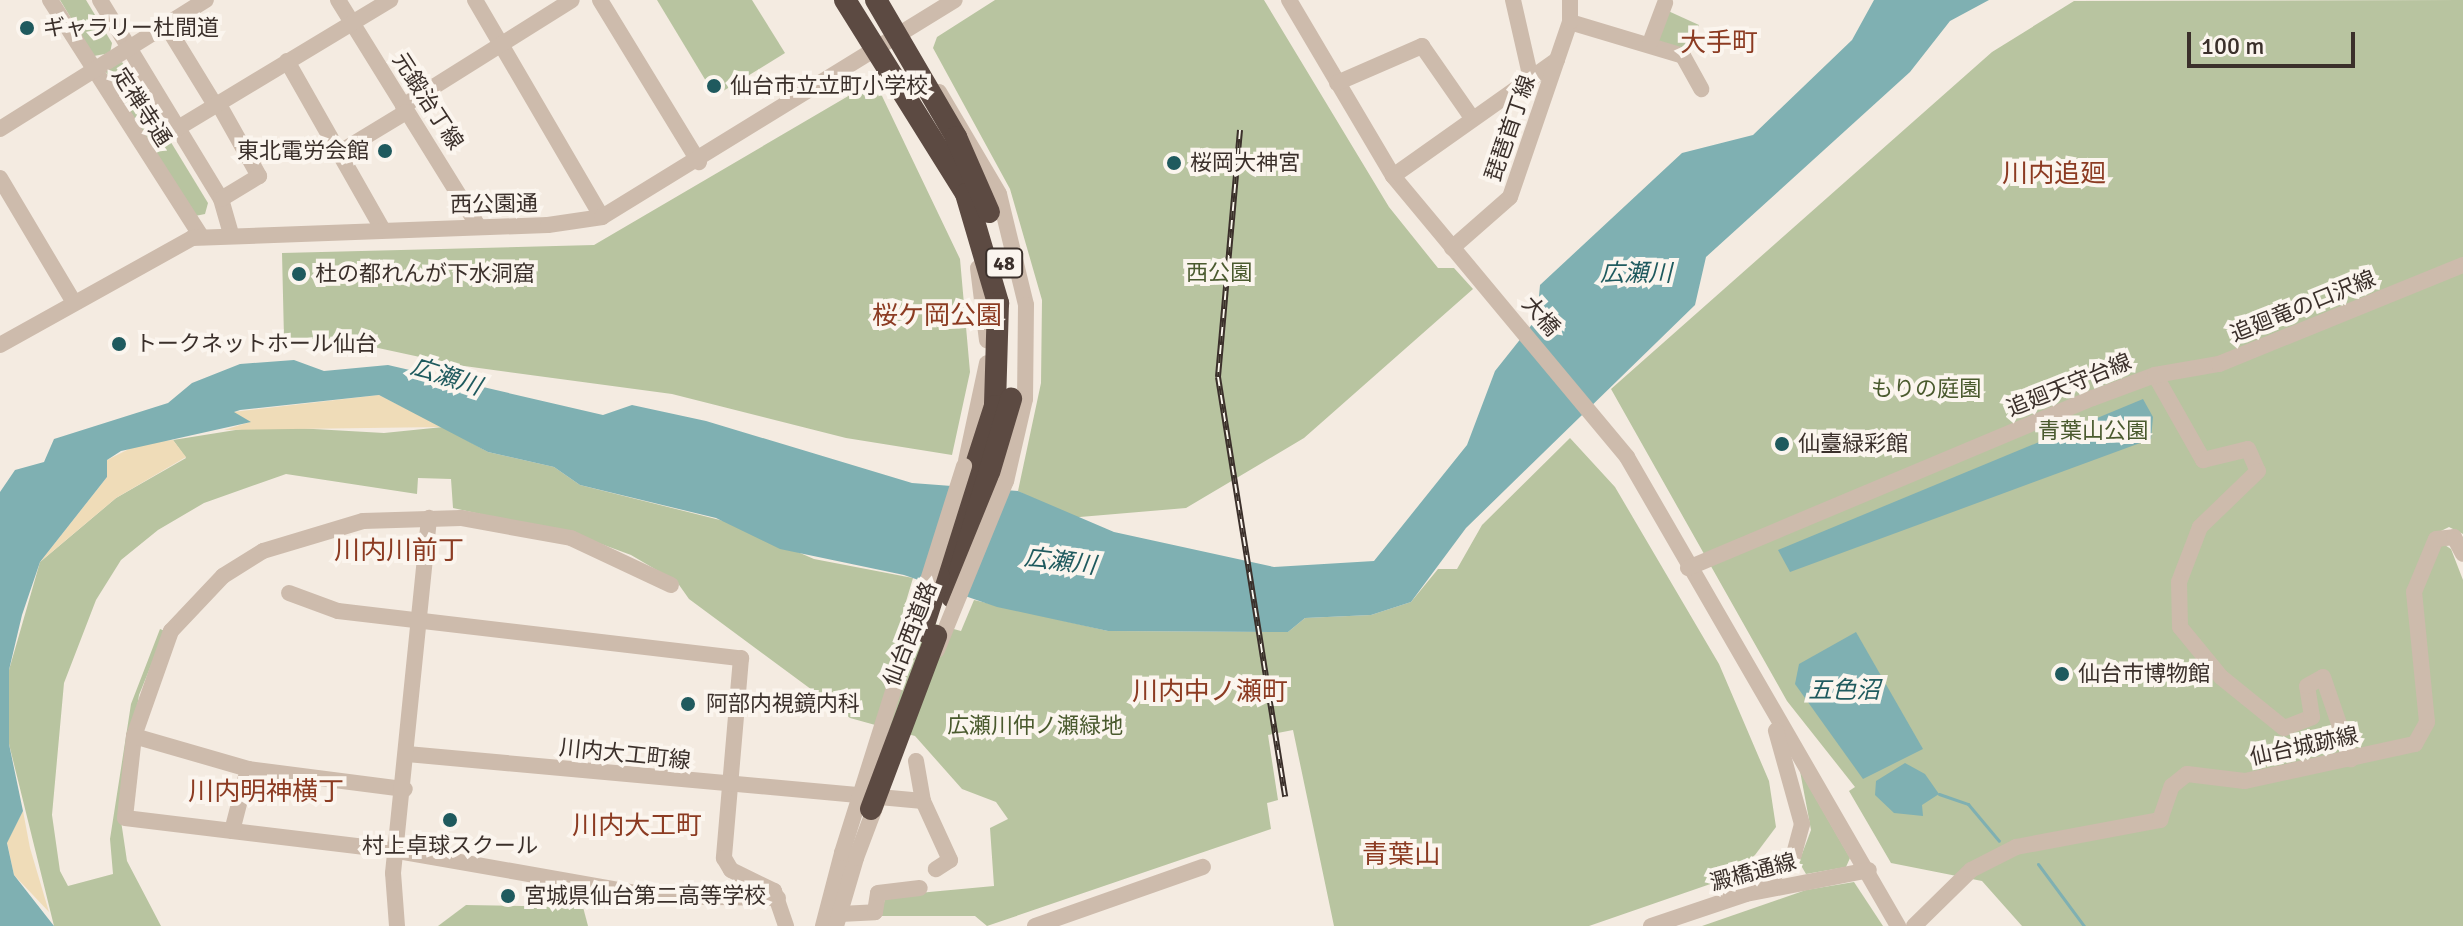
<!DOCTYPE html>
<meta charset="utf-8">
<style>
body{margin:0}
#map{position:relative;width:2463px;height:926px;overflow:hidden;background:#f4ebe1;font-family:Signika,"Noto Sans JP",sans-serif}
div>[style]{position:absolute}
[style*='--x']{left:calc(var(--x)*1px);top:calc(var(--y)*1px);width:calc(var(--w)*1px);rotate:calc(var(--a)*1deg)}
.green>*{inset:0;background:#b8c4a0}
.sand>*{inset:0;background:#efdcb8}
.water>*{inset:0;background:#7fb0b2}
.stream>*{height:3px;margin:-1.5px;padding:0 1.5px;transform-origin:1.5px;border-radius:1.5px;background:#7fb0b2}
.minor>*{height:16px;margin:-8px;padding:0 8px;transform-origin:8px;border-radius:8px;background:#cdbbac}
.highway>*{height:22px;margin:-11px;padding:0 11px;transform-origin:11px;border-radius:11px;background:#5c4a42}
.rail>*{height:6px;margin-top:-3px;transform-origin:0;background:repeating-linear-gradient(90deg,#fbf5ee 0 9px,#3b302b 0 18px);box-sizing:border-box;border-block:2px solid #3b302b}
.minor-bridge>*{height:16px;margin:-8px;padding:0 8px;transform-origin:8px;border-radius:8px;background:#cdbbac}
.highway-bridge>*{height:22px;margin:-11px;padding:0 11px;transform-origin:11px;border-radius:11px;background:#5c4a42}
.dots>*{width:22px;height:22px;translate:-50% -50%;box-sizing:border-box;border:4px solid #fbf5ee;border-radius:50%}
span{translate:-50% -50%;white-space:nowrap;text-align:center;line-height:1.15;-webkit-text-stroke:8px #fbf5ee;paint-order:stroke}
.shield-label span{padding:2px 6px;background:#fbf5ee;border:2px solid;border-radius:6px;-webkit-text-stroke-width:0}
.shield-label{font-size:20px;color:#3b302b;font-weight:700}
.poi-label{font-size:22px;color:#3b302b}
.left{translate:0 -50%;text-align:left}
.right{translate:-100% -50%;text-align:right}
.street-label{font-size:22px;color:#3b302b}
.park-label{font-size:22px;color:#4a5a2e}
.water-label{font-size:24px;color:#1f5a5e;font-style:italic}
.quarter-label{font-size:26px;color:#8c3b22}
.scale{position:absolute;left:2187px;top:32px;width:168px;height:36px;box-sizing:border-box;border:4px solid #3b302b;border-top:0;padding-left:10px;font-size:24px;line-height:28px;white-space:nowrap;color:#3b302b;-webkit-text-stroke:6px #fbf5ee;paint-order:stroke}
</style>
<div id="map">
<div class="green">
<i style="clip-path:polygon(60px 0,86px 0,112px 43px,110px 53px,94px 56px)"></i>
<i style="clip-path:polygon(657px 0,752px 0,785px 53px,715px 96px)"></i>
<i style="clip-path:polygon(995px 0,1264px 0,1389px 207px,1438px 268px,1454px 268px,1473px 289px,1304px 438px,1186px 508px,1068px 518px,1018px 491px,1041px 383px,1042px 300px,1010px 189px,933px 48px,937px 37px)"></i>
<i style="clip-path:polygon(2463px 0,2463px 534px,2449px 527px,2431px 536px,2451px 549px,2463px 580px,2463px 926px,2022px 926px,1982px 881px,1891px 863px,1849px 791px,1855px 787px,1787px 701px,1611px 389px,1992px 52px,2074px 1px)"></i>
<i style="clip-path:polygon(1666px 10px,1699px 25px,1684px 54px,1656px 41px)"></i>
<i style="clip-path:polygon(122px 62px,208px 203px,205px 214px,195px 216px,104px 69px)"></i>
<i style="clip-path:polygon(862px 88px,882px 96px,960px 259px,970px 372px,952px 455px,846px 438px,672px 394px,457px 365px,341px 340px,284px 338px,282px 253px,594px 245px)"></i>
<i style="clip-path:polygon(261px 426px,384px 433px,443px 427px,488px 452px,554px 467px,580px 485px,728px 522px,814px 559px,913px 578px,902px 615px,961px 631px,974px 600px,1108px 631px,1288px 632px,1305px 618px,1371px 615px,1411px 602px,1438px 569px,1457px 569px,1482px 525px,1570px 438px,1615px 487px,1719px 664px,1769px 781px,1776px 827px,1755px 855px,1722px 880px,1589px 926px,1334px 926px,1293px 730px,1268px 735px,1278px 800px,1267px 803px,1271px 829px,987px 926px,975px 916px,880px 916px,886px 896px,994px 886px,990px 828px,1008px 819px,996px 802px,962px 789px,915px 736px,850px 718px,689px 599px,677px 582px,631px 555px,577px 535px,453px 508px,451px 479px,418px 478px,417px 494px,286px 474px,204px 503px,158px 530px,121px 560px,96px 600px,64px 683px,52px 815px,60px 871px,68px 886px,113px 874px,110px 839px,131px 704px,160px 629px,165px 631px,139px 695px,120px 814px,127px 861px,161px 926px,54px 926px,9px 744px,9px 670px,40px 562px,116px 498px,186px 458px,173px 440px)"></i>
<i style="clip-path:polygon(1800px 771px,1850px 858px,1846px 867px,1806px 874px,1799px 862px,1811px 830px)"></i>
<i style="clip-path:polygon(1854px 882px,1883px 926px,1702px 926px,1806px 890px)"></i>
<i style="clip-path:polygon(466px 905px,583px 907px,588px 926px,438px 926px)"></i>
</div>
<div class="sand">
<i style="clip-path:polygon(379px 395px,443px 427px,224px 430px,250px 422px,233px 412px)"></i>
<i style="clip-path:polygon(173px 440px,186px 457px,116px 498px,40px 562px,107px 477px,107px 460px,141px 443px)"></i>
<i style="clip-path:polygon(23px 811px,30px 848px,49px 912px,14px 875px,7px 842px)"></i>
</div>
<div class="water">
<i style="clip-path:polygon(1874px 0,1989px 0,1950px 21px,1910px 72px,1706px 257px,1695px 305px,1466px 528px,1411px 602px,1371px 615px,1305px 618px,1288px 632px,1108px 631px,997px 607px,904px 575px,780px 549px,716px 518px,580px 485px,554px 467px,488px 452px,379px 395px,240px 410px,234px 412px,251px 422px,121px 451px,107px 460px,107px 477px,40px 562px,22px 615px,9px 670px,9px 744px,23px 811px,7px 843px,14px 875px,54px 926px,0 926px,0 492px,15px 470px,44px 462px,54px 439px,168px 403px,192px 383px,240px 364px,294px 360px,324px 371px,388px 365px,603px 415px,632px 405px,706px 421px,912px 483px,1018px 491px,1114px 532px,1274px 567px,1374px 561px,1467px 445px,1495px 371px,1537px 318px,1540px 285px,1682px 153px,1753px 135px,1852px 40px)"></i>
<i style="clip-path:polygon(2143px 399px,2153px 417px,2151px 439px,1790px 572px,1778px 550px)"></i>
<i style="clip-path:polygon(1856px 632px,1923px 749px,1863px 779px,1795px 684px,1799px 664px)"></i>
<i style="clip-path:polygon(1905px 763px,1925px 774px,1939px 794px,1922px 805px,1923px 816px,1894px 813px,1875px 795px,1876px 781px)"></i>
</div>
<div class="stream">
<i style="--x:1939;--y:794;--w:31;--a:19"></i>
<i style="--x:1968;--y:804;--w:48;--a:50"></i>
<i style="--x:2038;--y:864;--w:77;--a:53.4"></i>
</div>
<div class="minor">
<i style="--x:50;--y:0;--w:280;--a:57.4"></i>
<i style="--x:100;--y:0;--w:233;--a:58.7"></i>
<i style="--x:221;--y:199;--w:33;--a:74"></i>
<i style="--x:338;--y:0;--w:267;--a:58.2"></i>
<i style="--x:475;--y:0;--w:251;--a:59.7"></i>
<i style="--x:600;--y:0;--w:190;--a:58.6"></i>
<i style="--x:1289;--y:0;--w:204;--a:59.4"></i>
<i style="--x:1393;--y:176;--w:366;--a:50.2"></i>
<i style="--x:1627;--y:457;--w:542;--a:59.98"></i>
<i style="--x:1513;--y:0;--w:77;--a:77.2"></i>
<i style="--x:1570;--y:22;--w:118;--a:16.7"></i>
<i style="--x:1683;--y:56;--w:38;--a:61"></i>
<i style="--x:166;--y:25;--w:94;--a:58.5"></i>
<i style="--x:1650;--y:43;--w:43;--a:-69.4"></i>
<i style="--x:287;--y:61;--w:192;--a:60.4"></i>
<i style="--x:1337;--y:83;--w:93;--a:-23.5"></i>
<i style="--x:1422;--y:46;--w:88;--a:55.2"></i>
<i style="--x:939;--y:92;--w:118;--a:59.5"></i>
<i style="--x:999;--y:194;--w:114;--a:76.3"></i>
<i style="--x:1026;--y:305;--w:94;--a:90.6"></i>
<i style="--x:1025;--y:399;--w:84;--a:103"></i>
<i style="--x:218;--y:103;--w:84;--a:60.7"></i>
<i style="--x:259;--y:176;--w:44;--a:148.8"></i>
<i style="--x:403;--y:106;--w:199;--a:-32.1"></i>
<i style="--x:178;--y:128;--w:248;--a:-31.1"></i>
<i style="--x:0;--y:129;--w:243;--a:-32.1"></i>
<i style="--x:340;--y:152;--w:77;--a:-31.2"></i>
<i style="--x:1393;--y:176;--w:201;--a:-35.3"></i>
<i style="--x:0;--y:178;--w:143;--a:59.3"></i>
<i style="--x:1452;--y:248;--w:77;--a:-41.3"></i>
<i style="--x:1510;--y:197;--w:185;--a:-71.1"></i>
<i style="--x:1570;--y:22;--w:22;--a:-90"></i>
<i style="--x:978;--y:268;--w:73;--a:82.9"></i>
<i style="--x:0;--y:345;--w:220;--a:-29.1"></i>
<i style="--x:192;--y:238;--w:356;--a:-2.1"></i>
<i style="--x:548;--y:225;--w:55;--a:-8.4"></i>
<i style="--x:602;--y:217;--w:414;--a:-31.6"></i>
<i style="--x:2155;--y:375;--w:98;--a:60.5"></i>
<i style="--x:2203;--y:460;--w:46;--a:-13.7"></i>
<i style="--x:2248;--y:449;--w:24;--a:66"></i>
<i style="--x:2258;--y:471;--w:81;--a:136"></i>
<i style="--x:2200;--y:527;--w:59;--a:110.9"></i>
<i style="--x:2179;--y:582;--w:45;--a:88.7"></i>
<i style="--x:2180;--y:627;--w:65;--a:50.6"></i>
<i style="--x:2221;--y:677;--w:81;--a:39"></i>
<i style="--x:2284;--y:728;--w:30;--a:-21"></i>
<i style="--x:2312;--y:717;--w:31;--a:-99"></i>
<i style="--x:2307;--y:686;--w:18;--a:-29"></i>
<i style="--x:2323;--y:677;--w:87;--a:71.1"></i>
<i style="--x:966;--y:461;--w:100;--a:-77.9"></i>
<i style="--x:1688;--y:568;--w:439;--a:-22.8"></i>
<i style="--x:2093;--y:398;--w:66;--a:-20.4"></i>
<i style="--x:2155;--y:375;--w:65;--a:-9.8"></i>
<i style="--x:2219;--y:364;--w:263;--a:-22.1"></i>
<i style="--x:671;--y:585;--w:110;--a:-154.8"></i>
<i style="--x:571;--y:538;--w:112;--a:-169.7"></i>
<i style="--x:461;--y:518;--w:98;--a:178.2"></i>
<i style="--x:363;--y:521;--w:104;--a:163.3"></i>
<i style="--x:263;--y:551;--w:47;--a:148"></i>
<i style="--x:223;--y:576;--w:76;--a:133.4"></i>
<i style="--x:171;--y:631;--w:111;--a:109.4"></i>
<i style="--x:134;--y:736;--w:82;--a:96.3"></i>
<i style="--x:125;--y:818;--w:275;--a:6.9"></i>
<i style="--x:398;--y:851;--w:258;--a:10"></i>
<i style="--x:652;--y:896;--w:126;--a:0.9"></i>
<i style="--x:289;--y:593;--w:52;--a:20.2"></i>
<i style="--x:338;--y:611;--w:406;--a:6.7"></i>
<i style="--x:741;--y:658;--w:201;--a:94.9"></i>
<i style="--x:724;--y:858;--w:14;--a:60"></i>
<i style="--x:731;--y:870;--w:48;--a:26"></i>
<i style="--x:774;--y:891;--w:37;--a:71"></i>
<i style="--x:134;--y:736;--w:119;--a:16.1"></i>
<i style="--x:407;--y:754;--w:518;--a:5.2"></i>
<i style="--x:923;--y:801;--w:65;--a:65.4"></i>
<i style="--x:950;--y:860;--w:17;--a:147"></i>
<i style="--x:916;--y:761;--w:41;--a:80.1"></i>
<i style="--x:232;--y:831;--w:64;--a:-75.5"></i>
<i style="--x:248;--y:769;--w:158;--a:7.3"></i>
<i style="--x:1764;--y:886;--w:44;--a:-46.8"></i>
<i style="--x:1794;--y:854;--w:31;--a:-75"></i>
<i style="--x:1802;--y:824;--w:97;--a:-105.6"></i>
<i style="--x:840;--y:914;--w:35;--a:-3"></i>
<i style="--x:875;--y:912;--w:19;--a:-81"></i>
<i style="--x:878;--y:893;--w:42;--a:-6.8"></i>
<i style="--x:397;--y:926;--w:53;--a:-94.3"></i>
<i style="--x:393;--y:873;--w:357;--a:-84.2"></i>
<i style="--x:823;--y:926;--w:75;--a:-75.4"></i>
<i style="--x:836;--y:926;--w:71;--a:-73.6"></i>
<i style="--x:1035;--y:926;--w:178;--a:-19.4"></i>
<i style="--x:1651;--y:926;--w:100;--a:-18.6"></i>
<i style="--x:1746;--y:894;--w:125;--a:-11"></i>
<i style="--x:1914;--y:926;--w:80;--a:-44.5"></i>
<i style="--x:1971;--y:870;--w:51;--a:-27.1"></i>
<i style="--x:2016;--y:847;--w:147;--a:-10.6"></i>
<i style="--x:2160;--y:820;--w:36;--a:-71"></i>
<i style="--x:2172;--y:786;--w:19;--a:-39"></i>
<i style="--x:2187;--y:774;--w:58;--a:6.9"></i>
<i style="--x:2245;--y:781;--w:174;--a:-12.3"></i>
<i style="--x:2415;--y:744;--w:25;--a:-61"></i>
<i style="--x:2427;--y:722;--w:131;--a:-95.7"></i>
<i style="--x:2414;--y:592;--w:57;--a:-67.5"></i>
<i style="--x:2436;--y:539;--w:18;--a:-6"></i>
<i style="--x:2454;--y:537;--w:19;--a:62"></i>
</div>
<div class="highway">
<i style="--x:845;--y:0;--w:229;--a:58"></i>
<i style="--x:966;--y:194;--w:114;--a:73.6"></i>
<i style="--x:998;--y:303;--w:103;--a:91.7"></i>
<i style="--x:995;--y:406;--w:195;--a:107.9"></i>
<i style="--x:876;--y:0;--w:159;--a:59.7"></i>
<i style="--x:956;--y:137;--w:82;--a:66.3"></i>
<i style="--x:952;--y:597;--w:207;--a:-73.4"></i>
<i style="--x:922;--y:631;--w:57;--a:-72.5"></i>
</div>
<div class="rail">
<i style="--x:1240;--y:130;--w:248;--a:95.1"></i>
<i style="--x:1218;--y:377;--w:425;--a:80.9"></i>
</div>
<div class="minor-bridge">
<i style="--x:937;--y:650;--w:183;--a:-67.8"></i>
<i style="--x:842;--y:853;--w:406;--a:-72.5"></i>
<i style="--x:856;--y:858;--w:60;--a:-69.4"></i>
</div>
<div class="highway-bridge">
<i style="--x:871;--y:809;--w:185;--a:-69.4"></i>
</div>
<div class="dots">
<i style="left:27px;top:28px;background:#1f5a5e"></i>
<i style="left:714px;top:86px;background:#1f5a5e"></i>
<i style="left:385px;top:151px;background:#1f5a5e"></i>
<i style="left:1174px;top:163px;background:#1f5a5e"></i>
<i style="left:299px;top:274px;background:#1f5a5e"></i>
<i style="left:119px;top:344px;background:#1f5a5e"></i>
<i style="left:1782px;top:444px;background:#1f5a5e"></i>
<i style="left:2062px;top:674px;background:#1f5a5e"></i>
<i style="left:688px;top:704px;background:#1f5a5e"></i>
<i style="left:450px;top:820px;background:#1f5a5e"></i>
<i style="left:508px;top:896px;background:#1f5a5e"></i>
</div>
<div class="shield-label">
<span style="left:1004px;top:263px">48</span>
</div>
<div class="poi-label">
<span class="left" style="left:43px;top:28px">ギャラリー杜間道</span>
<span class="left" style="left:730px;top:86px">仙台市立立町小学校</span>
<span class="right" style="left:369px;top:151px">東北電労会館</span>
<span class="left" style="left:1190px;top:163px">桜岡大神宮</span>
<span class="left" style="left:315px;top:274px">杜の都れんが下水洞窟</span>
<span class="left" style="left:135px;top:344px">トークネットホール仙台</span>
<span class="left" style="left:1798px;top:444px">仙臺緑彩館</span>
<span class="left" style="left:2078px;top:674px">仙台市博物館</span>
<span class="left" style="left:706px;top:704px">阿部内視鏡内科</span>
<span style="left:450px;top:846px">村上卓球スクール</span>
<span class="left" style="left:524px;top:896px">宮城県仙台第二高等学校</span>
</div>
<div class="street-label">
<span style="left:428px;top:101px;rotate:57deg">元鍛治丁線</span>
<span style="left:142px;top:107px;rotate:57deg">定禅寺通</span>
<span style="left:1510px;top:128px;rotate:-71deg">琵琶首丁線</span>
<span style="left:494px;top:204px;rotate:-1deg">西公園通</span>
<span style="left:2303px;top:306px;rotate:-22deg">追廻竜の口沢線</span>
<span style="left:1541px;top:316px;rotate:49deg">大橋</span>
<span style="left:2069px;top:385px;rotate:-22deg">追廻天守台線</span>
<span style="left:910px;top:634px;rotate:-69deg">仙台西道路</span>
<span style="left:2304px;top:746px;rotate:-12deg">仙台城跡線</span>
<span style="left:625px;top:754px;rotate:6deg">川内大工町線</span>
<span style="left:1753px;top:872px;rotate:-15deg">澱橋通線</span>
</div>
<div class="park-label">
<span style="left:1219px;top:273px">西公園</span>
<span style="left:1926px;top:389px">もりの庭園</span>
<span style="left:2093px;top:431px">青葉山公園</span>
<span style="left:1035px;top:726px">広瀬川仲ノ瀬緑地</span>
</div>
<div class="water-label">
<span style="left:1636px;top:274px">広瀬川</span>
<span style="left:446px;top:377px;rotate:18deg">広瀬川</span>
<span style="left:1060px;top:562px;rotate:7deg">広瀬川</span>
<span style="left:1844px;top:691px">五色沼</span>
</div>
<div class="quarter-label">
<span style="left:1719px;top:44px">大手町</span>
<span style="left:2054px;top:175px">川内追廻</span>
<span style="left:937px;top:317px">桜ケ岡公園</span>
<span style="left:399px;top:552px">川内川前丁</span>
<span style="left:1210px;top:693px">川内中ノ瀬町</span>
<span style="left:266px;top:793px">川内明神横丁</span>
<span style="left:637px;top:827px">川内大工町</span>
<span style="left:1401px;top:856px">青葉山</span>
</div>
<div class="scale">100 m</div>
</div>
